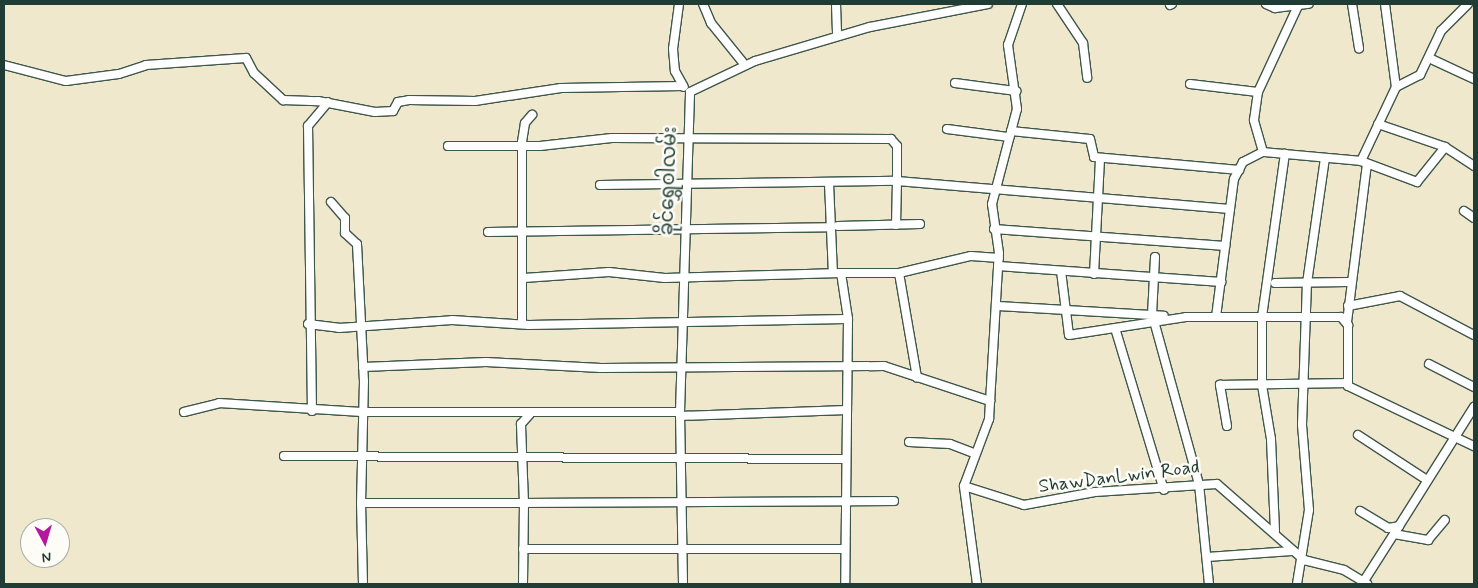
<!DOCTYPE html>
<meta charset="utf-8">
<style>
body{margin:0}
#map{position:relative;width:1478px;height:588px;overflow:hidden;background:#efe8cd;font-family:Mynerve,"Noto Sans Myanmar",sans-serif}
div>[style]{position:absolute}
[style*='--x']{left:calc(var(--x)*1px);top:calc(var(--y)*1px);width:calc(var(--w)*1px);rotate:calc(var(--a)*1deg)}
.roads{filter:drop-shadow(1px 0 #3e574b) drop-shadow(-1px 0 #3e574b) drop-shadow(0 1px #3e574b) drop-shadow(0 -1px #3e574b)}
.minor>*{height:8px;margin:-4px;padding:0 4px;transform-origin:4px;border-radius:4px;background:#fff}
span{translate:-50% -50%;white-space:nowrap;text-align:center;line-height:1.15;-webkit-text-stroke:5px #fdfcf7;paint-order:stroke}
.street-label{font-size:19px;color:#1f3d34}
.frame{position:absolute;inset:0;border:5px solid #1f3d34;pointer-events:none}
.north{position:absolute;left:20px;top:518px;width:50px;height:50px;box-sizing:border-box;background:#fdfcf7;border:1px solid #a4b0a9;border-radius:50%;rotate:174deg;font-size:14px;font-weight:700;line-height:20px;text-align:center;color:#1f3d34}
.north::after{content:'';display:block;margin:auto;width:18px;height:22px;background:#b5179e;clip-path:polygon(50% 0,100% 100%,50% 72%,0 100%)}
</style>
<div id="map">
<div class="roads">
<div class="minor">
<i style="--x:679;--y:4;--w:45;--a:97.6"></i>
<i style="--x:673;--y:49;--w:22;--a:85"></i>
<i style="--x:675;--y:71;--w:18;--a:61"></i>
<i style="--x:703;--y:4;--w:21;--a:67"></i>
<i style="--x:711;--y:23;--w:54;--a:51"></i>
<i style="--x:836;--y:4;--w:32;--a:88"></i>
<i style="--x:1057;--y:4;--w:47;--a:56.3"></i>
<i style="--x:1083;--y:43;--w:35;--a:83"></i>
<i style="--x:1266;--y:4;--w:10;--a:24"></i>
<i style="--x:1275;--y:8;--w:34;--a:-7"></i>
<i style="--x:1352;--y:4;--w:45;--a:81"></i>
<i style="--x:1385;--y:4;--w:84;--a:82.5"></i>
<i style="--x:1396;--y:87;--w:82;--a:115.3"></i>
<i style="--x:1361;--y:161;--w:60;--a:20.6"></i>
<i style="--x:1417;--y:182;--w:45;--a:-51.3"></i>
<i style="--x:1170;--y:5;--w:2;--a:-27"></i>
<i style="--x:1429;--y:58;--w:50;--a:25"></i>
<i style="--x:4;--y:65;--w:64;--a:14.5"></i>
<i style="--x:66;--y:81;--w:53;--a:-7.5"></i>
<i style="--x:119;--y:74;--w:28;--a:-18"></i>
<i style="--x:146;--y:65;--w:100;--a:-4"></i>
<i style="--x:246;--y:58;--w:17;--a:62"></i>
<i style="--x:254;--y:73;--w:40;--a:43"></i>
<i style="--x:283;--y:100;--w:35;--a:2"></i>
<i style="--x:318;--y:101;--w:58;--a:10.9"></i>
<i style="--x:375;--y:112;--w:18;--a:-3"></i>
<i style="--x:393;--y:111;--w:10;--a:-61"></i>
<i style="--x:398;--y:102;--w:11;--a:-10"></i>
<i style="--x:409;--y:100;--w:66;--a:0.9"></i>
<i style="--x:475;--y:101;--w:87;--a:-8.6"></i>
<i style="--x:561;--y:88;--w:122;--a:-0.9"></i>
<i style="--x:955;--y:83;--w:62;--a:7.5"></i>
<i style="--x:1190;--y:84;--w:68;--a:6.7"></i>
<i style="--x:1396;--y:87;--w:27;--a:-27"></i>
<i style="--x:1420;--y:75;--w:49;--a:-64.5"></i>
<i style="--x:1441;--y:31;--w:38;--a:-45"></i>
<i style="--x:1378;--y:124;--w:71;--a:18.9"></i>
<i style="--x:1445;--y:147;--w:35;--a:33"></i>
<i style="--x:947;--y:129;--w:63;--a:7.4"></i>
<i style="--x:1011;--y:131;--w:79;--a:5.8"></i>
<i style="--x:1090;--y:139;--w:18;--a:77"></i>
<i style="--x:1094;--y:157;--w:146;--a:5.1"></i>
<i style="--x:448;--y:146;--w:92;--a:0"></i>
<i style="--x:540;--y:146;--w:72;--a:-6.3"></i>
<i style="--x:612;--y:138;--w:279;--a:0.2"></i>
<i style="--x:891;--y:139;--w:9;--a:49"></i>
<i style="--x:897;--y:146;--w:35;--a:90"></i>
<i style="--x:897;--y:181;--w:334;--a:4.8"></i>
<i style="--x:1263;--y:152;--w:33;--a:-106"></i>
<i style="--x:1254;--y:120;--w:28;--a:-82"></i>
<i style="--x:1258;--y:92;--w:95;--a:-65.1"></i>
<i style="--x:829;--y:183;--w:90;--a:87.5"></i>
<i style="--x:600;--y:185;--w:297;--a:-0.8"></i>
<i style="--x:897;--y:181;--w:44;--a:91.3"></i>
<i style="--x:331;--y:202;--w:21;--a:49"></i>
<i style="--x:345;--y:218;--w:15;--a:90"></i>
<i style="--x:345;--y:233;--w:16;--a:43"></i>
<i style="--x:357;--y:244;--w:137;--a:87.1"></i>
<i style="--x:364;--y:381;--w:122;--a:91.4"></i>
<i style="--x:1464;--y:211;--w:12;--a:35"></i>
<i style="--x:838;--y:226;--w:82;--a:-1.4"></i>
<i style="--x:994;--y:229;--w:232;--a:4.2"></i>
<i style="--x:488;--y:232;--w:342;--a:-0.8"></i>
<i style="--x:998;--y:266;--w:224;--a:4.1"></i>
<i style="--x:1061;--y:271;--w:64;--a:82.9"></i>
<i style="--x:1069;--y:335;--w:118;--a:-8.7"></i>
<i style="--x:1186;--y:317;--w:155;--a:0"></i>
<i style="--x:1341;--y:317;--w:11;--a:49"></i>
<i style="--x:1348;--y:325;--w:61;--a:90"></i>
<i style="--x:1348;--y:386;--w:140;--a:25.5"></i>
<i style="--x:841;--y:273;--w:58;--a:0"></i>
<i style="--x:899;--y:273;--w:74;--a:-13.3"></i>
<i style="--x:971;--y:256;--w:28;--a:4"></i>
<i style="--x:899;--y:273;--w:106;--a:80.2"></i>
<i style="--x:1094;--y:274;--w:116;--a:-87"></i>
<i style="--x:524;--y:278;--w:85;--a:-4"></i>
<i style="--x:609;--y:272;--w:56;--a:6.1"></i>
<i style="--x:665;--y:278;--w:176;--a:-1.6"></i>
<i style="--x:841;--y:273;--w:47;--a:81.3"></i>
<i style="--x:848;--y:319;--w:265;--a:90.6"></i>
<i style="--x:1275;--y:283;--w:74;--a:-0.8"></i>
<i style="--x:998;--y:306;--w:166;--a:3.4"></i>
<i style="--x:1348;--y:306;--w:53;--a:-10.9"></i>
<i style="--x:1400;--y:296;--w:84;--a:27.8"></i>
<i style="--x:1152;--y:315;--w:58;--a:-87"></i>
<i style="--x:1216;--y:317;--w:139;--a:-82.6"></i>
<i style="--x:1234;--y:179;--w:19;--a:-62"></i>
<i style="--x:1243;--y:162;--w:22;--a:-27"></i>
<i style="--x:1263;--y:152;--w:98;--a:5.2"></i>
<i style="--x:1154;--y:321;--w:169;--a:74.6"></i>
<i style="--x:1199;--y:484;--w:100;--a:84.3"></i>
<i style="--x:1347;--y:322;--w:159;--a:-82.8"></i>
<i style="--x:308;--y:324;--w:31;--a:7"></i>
<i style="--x:339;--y:328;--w:113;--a:-4"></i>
<i style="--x:452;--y:320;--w:77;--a:3.7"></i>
<i style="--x:529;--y:325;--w:319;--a:-1.1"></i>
<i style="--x:522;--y:324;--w:182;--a:-90"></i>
<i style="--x:522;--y:142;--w:19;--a:-81"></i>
<i style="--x:525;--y:123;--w:11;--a:-49"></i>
<i style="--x:1115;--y:328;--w:169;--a:73.2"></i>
<i style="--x:1429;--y:364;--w:51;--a:27.1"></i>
<i style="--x:363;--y:367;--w:123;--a:-2.3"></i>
<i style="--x:486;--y:362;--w:115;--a:3"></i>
<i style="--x:601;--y:368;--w:283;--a:-0.4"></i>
<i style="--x:884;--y:366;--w:112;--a:18.3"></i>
<i style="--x:312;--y:411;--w:285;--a:-90.8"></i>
<i style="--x:308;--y:126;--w:31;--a:-50"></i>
<i style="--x:184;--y:412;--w:36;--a:-14"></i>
<i style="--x:219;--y:403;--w:143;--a:3.6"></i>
<i style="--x:362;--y:412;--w:318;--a:0"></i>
<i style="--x:680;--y:416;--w:167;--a:-2.1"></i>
<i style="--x:1227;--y:426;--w:42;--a:-99.7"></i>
<i style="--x:1220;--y:385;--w:126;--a:-0.9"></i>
<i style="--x:1358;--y:435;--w:82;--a:33.1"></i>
<i style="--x:909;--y:442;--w:41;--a:2.8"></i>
<i style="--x:950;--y:444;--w:26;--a:21"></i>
<i style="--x:284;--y:456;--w:562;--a:0.31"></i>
<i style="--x:964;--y:486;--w:63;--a:17.6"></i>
<i style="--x:1024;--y:505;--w:72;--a:-10.4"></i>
<i style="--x:1095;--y:492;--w:122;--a:-3.8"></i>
<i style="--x:1217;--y:484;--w:116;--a:41.1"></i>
<i style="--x:1304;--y:560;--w:41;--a:14"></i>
<i style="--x:1344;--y:570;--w:27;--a:31"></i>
<i style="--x:1360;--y:511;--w:33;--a:31"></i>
<i style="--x:1388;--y:528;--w:11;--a:-10"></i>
<i style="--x:1399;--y:526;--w:141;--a:-57.8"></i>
<i style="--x:1275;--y:531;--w:92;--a:-92.5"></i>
<i style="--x:1271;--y:439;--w:55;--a:-99.5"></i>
<i style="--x:1262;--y:385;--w:68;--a:-90"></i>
<i style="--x:1262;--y:317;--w:165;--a:-82"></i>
<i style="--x:1394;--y:534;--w:35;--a:10"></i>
<i style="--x:1428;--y:540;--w:26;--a:-50"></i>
<i style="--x:523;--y:549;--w:322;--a:0"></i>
<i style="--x:1207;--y:557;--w:85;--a:-4"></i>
<i style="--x:363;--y:584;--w:81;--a:-91.4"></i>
<i style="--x:361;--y:503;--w:163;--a:0"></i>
<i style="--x:524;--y:503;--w:79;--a:-92.2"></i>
<i style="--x:521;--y:424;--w:13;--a:-48"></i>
<i style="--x:523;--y:584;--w:81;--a:-89.3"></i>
<i style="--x:524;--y:503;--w:370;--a:-0.3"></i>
<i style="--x:683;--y:584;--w:172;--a:-91"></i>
<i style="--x:680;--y:412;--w:320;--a:-88.2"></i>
<i style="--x:690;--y:92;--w:72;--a:-25.5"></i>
<i style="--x:755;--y:61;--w:120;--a:-16.5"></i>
<i style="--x:870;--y:27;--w:120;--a:-11"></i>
<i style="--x:977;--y:584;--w:99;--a:-97.6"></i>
<i style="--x:964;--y:486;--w:72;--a:-69.5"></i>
<i style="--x:989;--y:419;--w:166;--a:-86.6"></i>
<i style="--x:999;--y:253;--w:49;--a:-98.1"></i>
<i style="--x:992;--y:204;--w:98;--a:-75.3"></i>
<i style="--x:1017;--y:109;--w:65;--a:-98"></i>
<i style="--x:1008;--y:45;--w:43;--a:-71.1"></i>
<i style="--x:1297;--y:584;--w:75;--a:-80.8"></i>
<i style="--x:1309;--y:510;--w:85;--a:-94.7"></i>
<i style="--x:1302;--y:425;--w:142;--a:-88"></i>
<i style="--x:1307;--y:283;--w:126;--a:-81.8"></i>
<i style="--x:1362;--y:584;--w:69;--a:-57.5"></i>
</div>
</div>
<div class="street-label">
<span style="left:669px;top:181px;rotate:-88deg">ခိုင်ရွှေဝါလမ်း</span>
<span style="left:1119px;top:477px;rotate:-7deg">ShawDanLwin Road</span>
</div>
<div class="frame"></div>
<div class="north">N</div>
</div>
